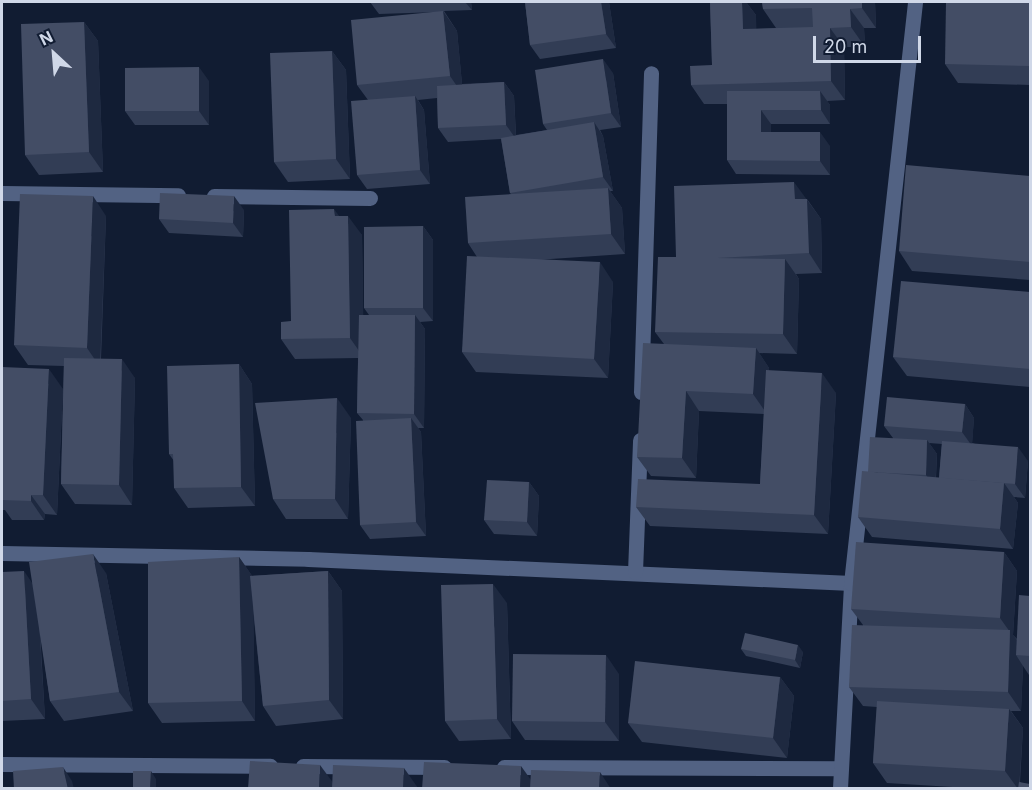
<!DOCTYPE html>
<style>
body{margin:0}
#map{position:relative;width:1032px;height:790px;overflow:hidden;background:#111c32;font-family:Inter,sans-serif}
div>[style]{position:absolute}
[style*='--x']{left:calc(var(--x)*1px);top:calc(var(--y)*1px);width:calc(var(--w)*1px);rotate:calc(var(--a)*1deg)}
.minor>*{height:15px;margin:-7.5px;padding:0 7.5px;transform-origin:7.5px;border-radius:7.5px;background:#526283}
.wall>*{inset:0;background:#323d55}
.shaded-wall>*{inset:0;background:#1e2940}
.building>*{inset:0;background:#434d65}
span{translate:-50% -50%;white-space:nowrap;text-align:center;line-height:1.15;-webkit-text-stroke:4.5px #111c32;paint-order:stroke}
.frame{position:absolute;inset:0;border:3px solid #d0d8e8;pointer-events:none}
.north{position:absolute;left:24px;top:24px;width:60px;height:60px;-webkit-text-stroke:4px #111c32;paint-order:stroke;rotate:334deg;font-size:16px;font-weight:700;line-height:24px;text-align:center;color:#d0d8e8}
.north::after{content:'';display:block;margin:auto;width:21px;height:27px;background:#d0d8e8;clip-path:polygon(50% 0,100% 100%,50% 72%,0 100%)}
.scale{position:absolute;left:813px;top:36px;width:108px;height:27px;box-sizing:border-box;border:3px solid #d0d8e8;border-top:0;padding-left:8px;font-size:18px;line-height:21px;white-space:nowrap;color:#d0d8e8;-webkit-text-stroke:4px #111c32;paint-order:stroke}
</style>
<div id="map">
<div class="minor">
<i style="--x:2;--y:193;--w:176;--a:0.7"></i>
<i style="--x:214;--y:196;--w:156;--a:0.7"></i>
<i style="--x:641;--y:392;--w:319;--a:-88.2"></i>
<i style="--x:2;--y:553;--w:306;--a:1.1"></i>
<i style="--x:308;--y:559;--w:544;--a:2.53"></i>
<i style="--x:635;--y:572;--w:132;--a:-87.8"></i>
<i style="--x:2;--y:764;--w:268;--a:0.4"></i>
<i style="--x:303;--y:766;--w:141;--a:0.4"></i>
<i style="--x:504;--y:767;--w:336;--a:0.2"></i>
<i style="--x:840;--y:788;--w:205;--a:-86.9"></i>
<i style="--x:851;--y:583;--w:585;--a:-83.71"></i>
</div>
<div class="wall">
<i style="clip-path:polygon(370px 2px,471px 2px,472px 10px,444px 11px,457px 31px,462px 84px,504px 82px,514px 96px,516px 135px,547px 130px,543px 124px,613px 73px,621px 127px,600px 130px,603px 136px,613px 191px,610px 191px,622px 208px,625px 254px,536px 260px,613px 282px,608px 378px,476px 372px,462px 352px,477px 257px,468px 243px,511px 194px,510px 193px,501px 139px,448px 142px,438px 128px,437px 98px,418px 100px,424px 110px,430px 184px,367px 189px,357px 175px,368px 100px,357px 85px,439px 12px,379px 14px)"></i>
<i style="clip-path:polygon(525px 2px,609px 2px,616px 48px,540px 59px,530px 45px)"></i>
<i style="clip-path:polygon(710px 2px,746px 2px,756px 15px,756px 29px,776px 28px,763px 9px,762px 2px,875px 2px,876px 28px,864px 28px,865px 47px,844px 47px,845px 100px,827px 101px,830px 105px,830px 124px,771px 124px,771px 132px,830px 146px,830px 175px,736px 174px,727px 160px,727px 104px,704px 104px,691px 85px,712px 65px)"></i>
<i style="clip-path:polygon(1030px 2px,1030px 85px,958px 83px,945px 64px)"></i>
<i style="clip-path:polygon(84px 22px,98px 41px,103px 172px,39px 175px,25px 155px)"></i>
<i style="clip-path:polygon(332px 51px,346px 70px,350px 179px,288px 182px,274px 162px)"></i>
<i style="clip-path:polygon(209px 81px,209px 125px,135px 125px,125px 111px)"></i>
<i style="clip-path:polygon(1030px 176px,1030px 280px,912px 271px,899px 251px)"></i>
<i style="clip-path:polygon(807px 199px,821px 219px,822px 273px,796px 274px,799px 279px,797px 354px,759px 353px,769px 368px,769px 371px,836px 393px,828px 534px,650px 526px,636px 507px,760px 484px,764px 414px,699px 411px,696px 478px,651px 476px,637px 457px,664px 344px,655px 332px,676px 257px)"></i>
<i style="clip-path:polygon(244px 210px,243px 237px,169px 233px,159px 219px)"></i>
<i style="clip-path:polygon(106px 216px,101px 359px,135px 378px,132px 505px,75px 504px,61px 484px,64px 366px,28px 365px,14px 345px)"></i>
<i style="clip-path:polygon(339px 216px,362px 235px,363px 315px,369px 315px,364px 308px,423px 226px,433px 240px,433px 321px,420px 322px,425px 329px,424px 428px,418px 428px,421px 432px,426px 536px,370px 539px,360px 525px,363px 420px,357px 413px,358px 358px,295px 359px,281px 339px,291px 321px)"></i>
<i style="clip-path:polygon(1030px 292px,1030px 387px,907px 376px,893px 357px)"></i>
<i style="clip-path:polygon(239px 364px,252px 384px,255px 506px,188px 508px,174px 488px,174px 461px,169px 454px)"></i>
<i style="clip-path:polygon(2px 367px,63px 389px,57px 515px,45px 514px,44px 520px,12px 520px,5px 510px,2px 510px)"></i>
<i style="clip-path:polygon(evenodd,965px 404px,974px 418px,972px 443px,1028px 461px,1025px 498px,1014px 497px,1018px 503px,1013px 549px,872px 537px,858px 517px,893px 438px,884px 426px,965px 404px,929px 443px,942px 444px,939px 478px,936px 478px,937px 454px,929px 443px)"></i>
<i style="clip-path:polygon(351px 418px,348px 519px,286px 519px,273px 499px)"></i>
<i style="clip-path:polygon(529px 482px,539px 496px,537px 536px,494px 534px,484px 520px)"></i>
<i style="clip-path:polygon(1004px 552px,1017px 571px,1013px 635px,1017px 639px,1030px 596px,1030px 675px,1029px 675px,1023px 666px,1021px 711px,1011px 711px,1023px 728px,1020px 782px,1030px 789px,985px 789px,887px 783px,873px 763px,877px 707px,863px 706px,849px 687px,863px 625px,851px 609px)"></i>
<i style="clip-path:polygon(239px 557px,252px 576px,328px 571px,342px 591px,343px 719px,276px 726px,263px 706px,253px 610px,255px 721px,162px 723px,148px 703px)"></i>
<i style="clip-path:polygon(106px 573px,133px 711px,64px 721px,50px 701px,40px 630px,45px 719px,2px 721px,2px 604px,33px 583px)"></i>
<i style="clip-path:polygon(507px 603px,511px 739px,459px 741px,445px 721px)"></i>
<i style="clip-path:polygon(741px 649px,803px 652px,800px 668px,746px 656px)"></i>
<i style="clip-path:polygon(619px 674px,619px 741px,525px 740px,512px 721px)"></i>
<i style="clip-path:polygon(780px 677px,794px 696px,787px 758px,642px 742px,628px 723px)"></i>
</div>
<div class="shaded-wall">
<i style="clip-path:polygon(465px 2px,471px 2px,472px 10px)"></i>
<i style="clip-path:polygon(601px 2px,609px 2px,616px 48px,606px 34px)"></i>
<i style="clip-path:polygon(742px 2px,746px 2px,756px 15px,757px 49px,743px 29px)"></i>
<i style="clip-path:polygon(862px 2px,875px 2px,876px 28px,862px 8px)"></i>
<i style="clip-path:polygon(850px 9px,864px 28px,865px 47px,851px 27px)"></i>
<i style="clip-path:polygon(443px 11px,457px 31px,463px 95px,450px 76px)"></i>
<i style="clip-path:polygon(84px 22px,98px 41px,103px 172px,89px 152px)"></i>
<i style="clip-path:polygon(830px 28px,844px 47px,845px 100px,831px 81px)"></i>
<i style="clip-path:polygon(332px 51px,346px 70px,350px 179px,336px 159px)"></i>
<i style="clip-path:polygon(603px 59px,613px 73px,621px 127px,611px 113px)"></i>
<i style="clip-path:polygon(199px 67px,209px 81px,209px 125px,199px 111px)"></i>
<i style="clip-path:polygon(504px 82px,514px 96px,516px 139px,506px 125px)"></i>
<i style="clip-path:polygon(820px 91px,830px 105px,830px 124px,821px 110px)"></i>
<i style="clip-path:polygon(415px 96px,424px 110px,430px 184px,420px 170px)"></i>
<i style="clip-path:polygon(761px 110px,771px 124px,771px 146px,761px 132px)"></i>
<i style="clip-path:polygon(594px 122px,603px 136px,613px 191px,603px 177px)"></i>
<i style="clip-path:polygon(820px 132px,830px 146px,830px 175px,820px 161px)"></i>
<i style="clip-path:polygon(794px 182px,821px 219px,822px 273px,809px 253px,795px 199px)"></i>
<i style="clip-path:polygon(608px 188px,622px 208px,625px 254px,611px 234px)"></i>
<i style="clip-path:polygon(93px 196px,106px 216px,100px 367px,87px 348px)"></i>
<i style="clip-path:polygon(234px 196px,244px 210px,243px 237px,233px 223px)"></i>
<i style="clip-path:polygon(334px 209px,348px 228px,335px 216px)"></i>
<i style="clip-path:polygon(348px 216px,362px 235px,364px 358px,350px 338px)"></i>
<i style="clip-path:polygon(423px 226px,433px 240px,433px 321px,423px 308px)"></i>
<i style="clip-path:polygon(785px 259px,799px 279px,797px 354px,783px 334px)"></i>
<i style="clip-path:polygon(600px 262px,613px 282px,608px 378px,594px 359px)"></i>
<i style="clip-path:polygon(415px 315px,425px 329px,424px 428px,414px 414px)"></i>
<i style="clip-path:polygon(756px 348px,769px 368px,767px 414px,753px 394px)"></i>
<i style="clip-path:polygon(122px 359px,135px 378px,132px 505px,119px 485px)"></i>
<i style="clip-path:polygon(239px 364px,252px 384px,255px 506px,241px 487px)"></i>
<i style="clip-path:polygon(49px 369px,63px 389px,57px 515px,43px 495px)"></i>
<i style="clip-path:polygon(822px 373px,836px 393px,828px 534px,814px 515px)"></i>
<i style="clip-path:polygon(686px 391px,699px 411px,696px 478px,682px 458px)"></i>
<i style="clip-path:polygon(337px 398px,351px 418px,348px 519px,335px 499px)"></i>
<i style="clip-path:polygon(965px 404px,974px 418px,972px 446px,962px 432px)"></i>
<i style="clip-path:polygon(411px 418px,421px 432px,426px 536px,416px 522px)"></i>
<i style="clip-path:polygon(927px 440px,937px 454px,935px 489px,926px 475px)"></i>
<i style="clip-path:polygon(1018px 447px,1028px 461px,1025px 498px,1015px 484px)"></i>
<i style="clip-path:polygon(529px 482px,539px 496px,537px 536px,527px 522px)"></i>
<i style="clip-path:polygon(1004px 483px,1018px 503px,1013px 549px,1000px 529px)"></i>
<i style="clip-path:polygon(31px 495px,45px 514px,44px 520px,31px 501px)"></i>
<i style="clip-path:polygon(1004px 552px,1017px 571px,1013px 635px,1024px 649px,1016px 655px,1023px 666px,1021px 711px,1008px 692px,1010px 632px,1000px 618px)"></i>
<i style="clip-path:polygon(93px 554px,106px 573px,133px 711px,119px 692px)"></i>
<i style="clip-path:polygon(239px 557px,253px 577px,255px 721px,242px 701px)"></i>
<i style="clip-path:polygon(24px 571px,37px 590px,45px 719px,31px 699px)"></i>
<i style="clip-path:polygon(328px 571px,342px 591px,343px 719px,329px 700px)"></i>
<i style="clip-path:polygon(493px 584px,507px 603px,511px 739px,497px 719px)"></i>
<i style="clip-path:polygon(798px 645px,803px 652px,800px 668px,795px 660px)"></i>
<i style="clip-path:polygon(606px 655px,619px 674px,619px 741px,605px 722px)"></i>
<i style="clip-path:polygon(780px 677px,794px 696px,787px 758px,773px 738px)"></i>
<i style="clip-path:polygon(1009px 709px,1023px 728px,1019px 789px,1018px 789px,1005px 771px)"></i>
<i style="clip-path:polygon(320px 765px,334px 784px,334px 789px,319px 789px)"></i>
<i style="clip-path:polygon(521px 766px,531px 780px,531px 789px,520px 789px)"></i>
<i style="clip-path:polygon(63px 767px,72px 781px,74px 789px,68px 789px)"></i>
<i style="clip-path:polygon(404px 768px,418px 788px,418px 789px,403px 789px)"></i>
<i style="clip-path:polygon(151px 771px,156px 779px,156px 789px,150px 789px)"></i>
<i style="clip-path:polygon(600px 772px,611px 789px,599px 789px)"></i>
</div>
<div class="building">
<i style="clip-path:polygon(525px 2px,601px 2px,606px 34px,530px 45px)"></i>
<i style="clip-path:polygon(710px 2px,742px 2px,743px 29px,813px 27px,812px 8px,763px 9px,762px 2px,862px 2px,862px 8px,850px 9px,851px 27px,830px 28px,831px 81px,691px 85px,690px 66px,712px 65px)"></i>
<i style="clip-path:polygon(946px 2px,1030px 2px,1030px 66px,945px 64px)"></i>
<i style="clip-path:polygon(443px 11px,450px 76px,357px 85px,351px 20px)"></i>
<i style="clip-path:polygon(84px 22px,89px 152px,25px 155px,21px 24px)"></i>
<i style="clip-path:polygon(332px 51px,336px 159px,274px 162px,270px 53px)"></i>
<i style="clip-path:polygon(603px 59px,611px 113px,543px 124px,535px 70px)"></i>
<i style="clip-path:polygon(199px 67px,199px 111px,125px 111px,125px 68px)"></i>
<i style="clip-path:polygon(504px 82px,506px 125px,438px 128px,437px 86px)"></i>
<i style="clip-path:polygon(727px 91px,820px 91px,821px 110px,761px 110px,761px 132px,820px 132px,820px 161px,727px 160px)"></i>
<i style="clip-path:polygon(415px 96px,420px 170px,357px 175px,351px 101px)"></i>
<i style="clip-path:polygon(594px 122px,603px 177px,510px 193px,501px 138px)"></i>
<i style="clip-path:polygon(906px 165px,1030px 176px,1030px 262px,899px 251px)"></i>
<i style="clip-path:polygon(794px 182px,795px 199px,807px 199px,809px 253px,717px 258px,785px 259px,783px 334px,655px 332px,658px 257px,676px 257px,674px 186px)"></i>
<i style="clip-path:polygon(608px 188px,611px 234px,468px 243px,465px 197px)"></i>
<i style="clip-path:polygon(160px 193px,234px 196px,233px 223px,159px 219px)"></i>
<i style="clip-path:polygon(20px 194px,93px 196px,87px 348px,14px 345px)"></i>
<i style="clip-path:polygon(334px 209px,335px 216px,348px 216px,350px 338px,281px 339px,281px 322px,291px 321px,289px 210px)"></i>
<i style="clip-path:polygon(423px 226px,423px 308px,364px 308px,364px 227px)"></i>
<i style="clip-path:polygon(467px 256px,600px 262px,594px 359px,462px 352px)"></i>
<i style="clip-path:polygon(901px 281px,1030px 292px,1030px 369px,893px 357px)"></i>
<i style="clip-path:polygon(359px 315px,415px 315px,414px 414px,357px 413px)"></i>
<i style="clip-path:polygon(643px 343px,756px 348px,753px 394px,686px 391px,682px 458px,637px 457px)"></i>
<i style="clip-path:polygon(64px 358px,122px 359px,119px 485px,61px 484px)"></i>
<i style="clip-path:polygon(239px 364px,241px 487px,174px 488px,173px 454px,169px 454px,167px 366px)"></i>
<i style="clip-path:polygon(2px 367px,49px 369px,43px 495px,31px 495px,31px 501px,2px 500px)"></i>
<i style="clip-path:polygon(766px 370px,822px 373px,814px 515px,636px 507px,638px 479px,760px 484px)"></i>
<i style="clip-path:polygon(887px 397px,965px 404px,962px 432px,884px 426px)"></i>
<i style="clip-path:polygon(337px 398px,335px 499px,273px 499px,255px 403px)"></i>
<i style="clip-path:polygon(411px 418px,416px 522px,360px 525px,356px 421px)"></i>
<i style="clip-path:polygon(870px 437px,927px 440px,926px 475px,868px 472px)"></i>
<i style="clip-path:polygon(942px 441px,1018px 447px,1015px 484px,939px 478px)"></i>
<i style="clip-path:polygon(862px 471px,1004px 483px,1000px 529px,858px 517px)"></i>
<i style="clip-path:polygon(487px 480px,529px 482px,527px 522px,484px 520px)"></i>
<i style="clip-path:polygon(856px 542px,1004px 552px,1000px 618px,851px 609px)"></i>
<i style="clip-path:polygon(93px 554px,119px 692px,50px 701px,29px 562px)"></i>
<i style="clip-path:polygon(239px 557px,242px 701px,148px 703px,148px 562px)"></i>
<i style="clip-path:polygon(24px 571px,31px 699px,2px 701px,2px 604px,3px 604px,2px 572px)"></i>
<i style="clip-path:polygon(328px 571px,329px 700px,263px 706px,250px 576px)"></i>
<i style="clip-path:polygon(493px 584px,497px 719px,445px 721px,441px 585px)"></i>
<i style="clip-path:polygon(1019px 595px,1030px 596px,1030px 656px,1016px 655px)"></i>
<i style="clip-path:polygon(852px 625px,1010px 630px,1008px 692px,849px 687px)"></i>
<i style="clip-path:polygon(745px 633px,798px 645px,795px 660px,741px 649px)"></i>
<i style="clip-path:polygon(513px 654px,606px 655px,605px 722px,512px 721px)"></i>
<i style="clip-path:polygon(635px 661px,780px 677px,773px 738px,628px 723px)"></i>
<i style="clip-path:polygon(877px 701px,1009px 709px,1005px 771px,873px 763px)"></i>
<i style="clip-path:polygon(250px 761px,320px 765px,319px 789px,248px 789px)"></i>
<i style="clip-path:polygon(424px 762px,521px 766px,520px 789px,422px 789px)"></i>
<i style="clip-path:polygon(333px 765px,404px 768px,403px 789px,332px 789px)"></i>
<i style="clip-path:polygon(63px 767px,68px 789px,14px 789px,13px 771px)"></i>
<i style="clip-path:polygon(531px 770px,600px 772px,599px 789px,530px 789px)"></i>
<i style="clip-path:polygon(133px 771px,151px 771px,150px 789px,133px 789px)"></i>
<i style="clip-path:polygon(1019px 782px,1030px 784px,1030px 789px,1018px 789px)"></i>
</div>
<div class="frame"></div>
<div class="north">N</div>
<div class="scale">20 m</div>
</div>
